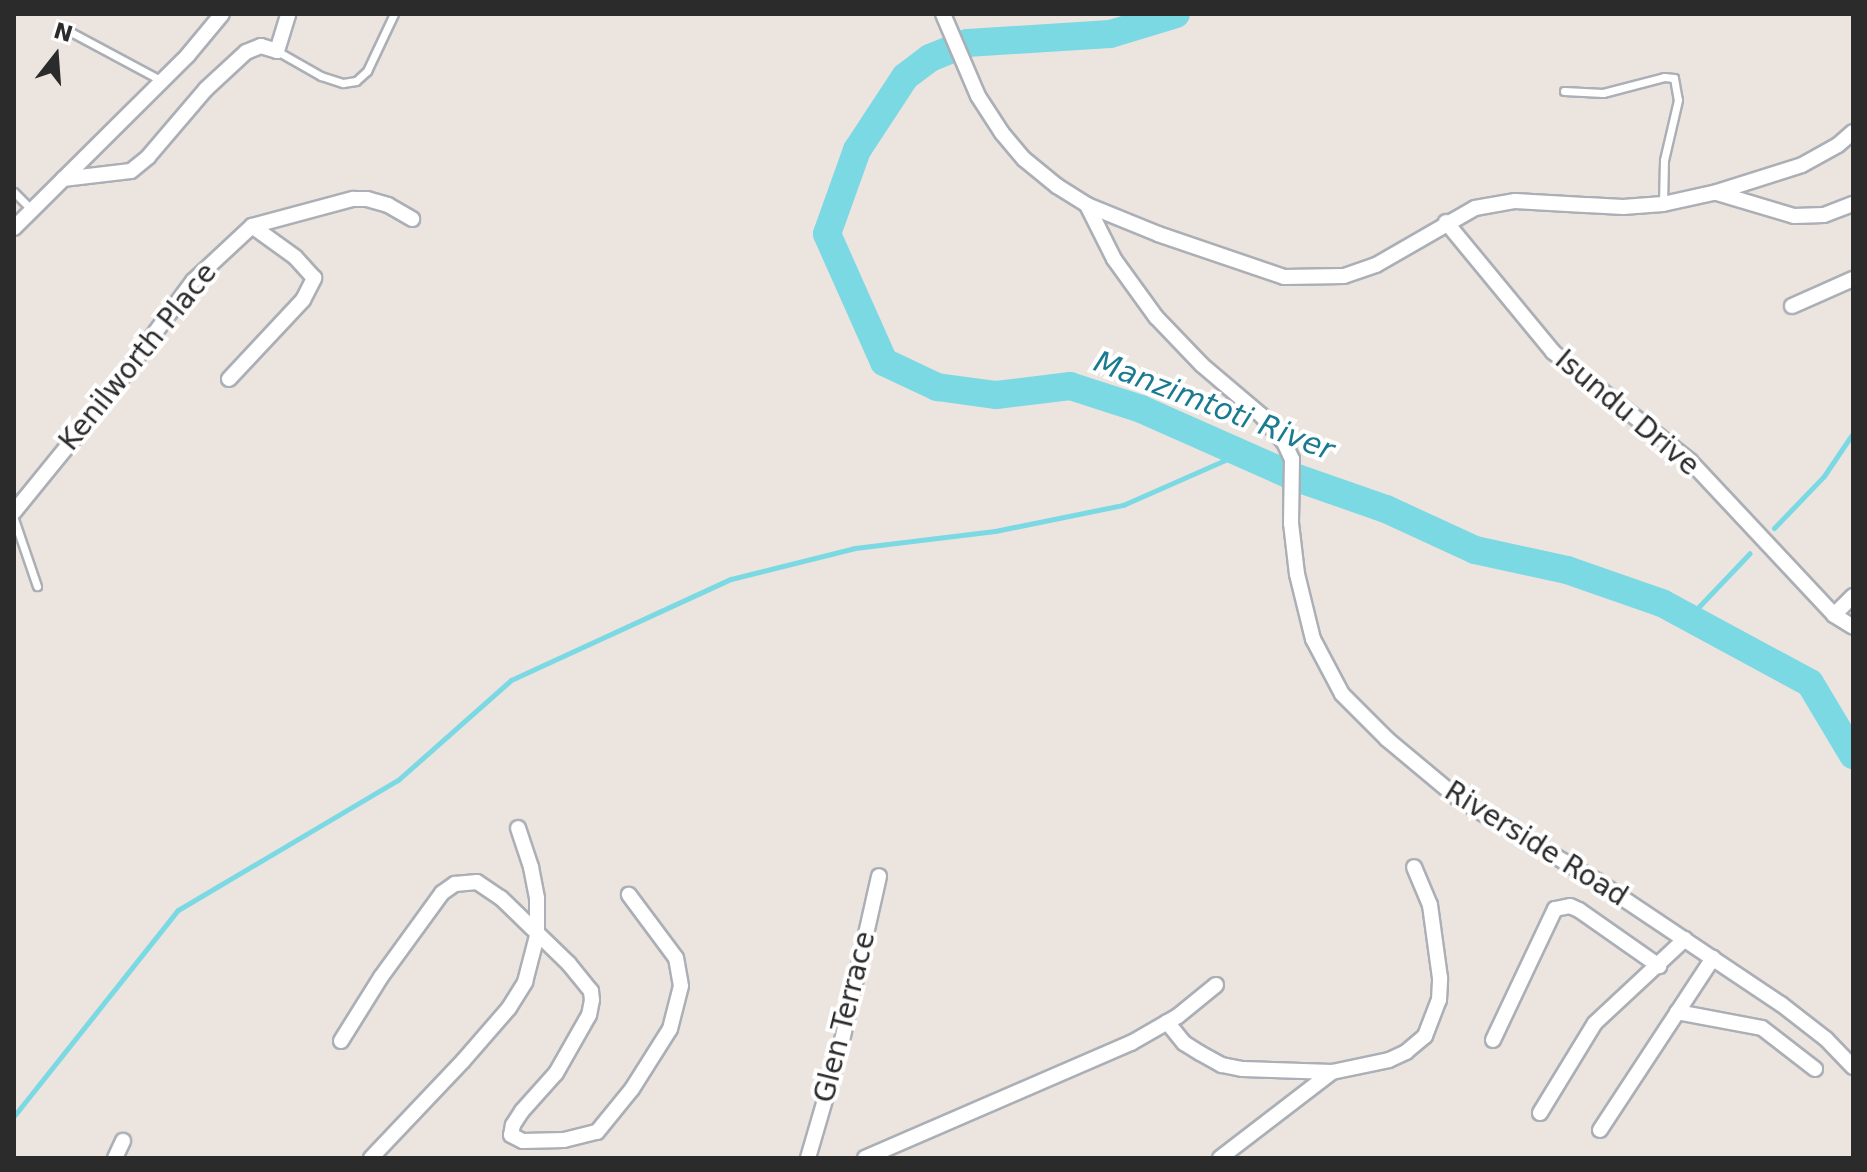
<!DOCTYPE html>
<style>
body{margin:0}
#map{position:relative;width:1867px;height:1172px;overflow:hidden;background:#ece4df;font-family:"DejaVu Sans",sans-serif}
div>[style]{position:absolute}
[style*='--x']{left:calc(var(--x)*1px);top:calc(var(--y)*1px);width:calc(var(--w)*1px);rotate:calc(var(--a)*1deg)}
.stream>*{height:5px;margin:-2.5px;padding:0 2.5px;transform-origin:2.5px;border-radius:2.5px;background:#7bd9e4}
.river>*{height:28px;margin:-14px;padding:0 14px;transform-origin:14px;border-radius:14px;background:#7bd9e4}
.roads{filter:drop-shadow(2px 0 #abafb6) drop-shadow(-2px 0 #abafb6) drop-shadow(0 2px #abafb6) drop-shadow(0 -2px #abafb6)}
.lane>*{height:7px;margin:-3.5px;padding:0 3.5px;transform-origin:3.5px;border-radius:3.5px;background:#fff}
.street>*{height:14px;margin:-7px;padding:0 7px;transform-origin:7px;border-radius:7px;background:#fff}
span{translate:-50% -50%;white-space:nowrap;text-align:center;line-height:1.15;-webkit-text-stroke:8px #fff;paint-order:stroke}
.street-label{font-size:28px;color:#2b2b2b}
.water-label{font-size:30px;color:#1a7b90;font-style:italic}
.frame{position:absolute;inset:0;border:16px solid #2b2b2b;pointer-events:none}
.north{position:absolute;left:16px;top:16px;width:80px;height:80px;-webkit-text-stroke:6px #fff;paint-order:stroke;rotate:17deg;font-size:22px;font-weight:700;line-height:32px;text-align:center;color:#2b2b2b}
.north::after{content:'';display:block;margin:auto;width:28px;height:36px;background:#2b2b2b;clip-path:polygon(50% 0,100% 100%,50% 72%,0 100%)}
</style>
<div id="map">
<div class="stream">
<i style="--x:1774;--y:528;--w:72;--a:-46.1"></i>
<i style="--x:1824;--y:476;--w:52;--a:-56"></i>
<i style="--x:1689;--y:617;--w:88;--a:-46.4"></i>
<i style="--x:14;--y:1116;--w:263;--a:-51.5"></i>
<i style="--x:178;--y:910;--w:256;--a:-30.6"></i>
<i style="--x:398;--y:780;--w:151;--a:-41.5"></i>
<i style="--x:511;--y:680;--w:242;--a:-24.7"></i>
<i style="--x:731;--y:579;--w:128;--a:-14"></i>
<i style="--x:855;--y:548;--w:141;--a:-6.9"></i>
<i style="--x:995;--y:531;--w:131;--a:-11.5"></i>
<i style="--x:1123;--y:505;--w:129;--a:-23.8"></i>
</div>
<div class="river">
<i style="--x:1176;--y:14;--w:69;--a:163.1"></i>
<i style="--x:1110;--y:34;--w:143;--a:176.4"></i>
<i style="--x:967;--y:43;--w:40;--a:158"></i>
<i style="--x:930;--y:58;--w:31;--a:143"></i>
<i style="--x:905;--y:77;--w:87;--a:123.3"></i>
<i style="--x:857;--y:150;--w:89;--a:109.7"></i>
<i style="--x:827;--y:234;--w:140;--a:66"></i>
<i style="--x:884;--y:362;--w:59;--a:25.3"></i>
<i style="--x:937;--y:387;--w:60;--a:7.7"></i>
<i style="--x:996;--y:395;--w:75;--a:-6.9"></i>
<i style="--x:1070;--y:386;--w:75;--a:17.9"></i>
<i style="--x:1141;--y:409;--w:171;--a:23.9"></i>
<i style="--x:1297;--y:478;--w:94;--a:19.2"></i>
<i style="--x:1386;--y:509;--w:98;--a:24.7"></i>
<i style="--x:1475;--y:550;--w:94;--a:12.3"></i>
<i style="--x:1567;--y:570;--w:101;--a:19.2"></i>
<i style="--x:1662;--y:603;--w:168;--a:28.4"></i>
<i style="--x:1810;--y:683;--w:84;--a:59.2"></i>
</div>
<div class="roads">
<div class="lane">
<i style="--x:67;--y:30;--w:108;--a:28.2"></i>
<i style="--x:277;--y:51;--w:51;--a:29.6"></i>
<i style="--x:321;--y:76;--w:23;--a:18"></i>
<i style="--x:343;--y:83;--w:13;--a:-9"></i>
<i style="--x:356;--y:81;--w:15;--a:-42"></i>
<i style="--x:367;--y:71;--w:63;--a:-64.7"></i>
<i style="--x:1564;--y:91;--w:39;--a:3"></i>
<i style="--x:1603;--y:93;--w:63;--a:-14.7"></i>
<i style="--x:1664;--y:77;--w:10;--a:6"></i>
<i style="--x:1674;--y:78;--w:22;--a:80"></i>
<i style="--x:1678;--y:100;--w:62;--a:103.1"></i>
<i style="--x:1664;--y:160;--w:44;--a:91.3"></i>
<i style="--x:14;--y:192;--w:25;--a:45"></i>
<i style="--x:14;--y:519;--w:71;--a:71.1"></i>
</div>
<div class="street">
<i style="--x:943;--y:14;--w:89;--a:66.9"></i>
<i style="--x:978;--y:96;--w:44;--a:57"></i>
<i style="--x:1002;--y:133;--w:34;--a:50"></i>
<i style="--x:1024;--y:159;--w:43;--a:39.3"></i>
<i style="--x:1057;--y:186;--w:36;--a:32"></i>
<i style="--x:1087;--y:205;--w:77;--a:22.2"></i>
<i style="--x:1158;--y:234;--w:133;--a:18.8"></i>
<i style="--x:1284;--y:277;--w:60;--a:-1"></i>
<i style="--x:1344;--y:276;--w:34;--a:-19"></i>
<i style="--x:1376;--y:265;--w:114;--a:-29.9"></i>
<i style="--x:1475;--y:208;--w:41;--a:-9.9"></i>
<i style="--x:1515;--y:201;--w:108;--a:3.2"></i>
<i style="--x:1623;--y:207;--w:40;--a:-4.3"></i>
<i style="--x:1663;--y:204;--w:55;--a:-12.5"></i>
<i style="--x:1717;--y:192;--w:89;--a:-17.6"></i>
<i style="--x:1802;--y:165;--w:41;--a:-29.1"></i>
<i style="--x:1838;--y:145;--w:20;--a:-41"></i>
<i style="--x:63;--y:179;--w:68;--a:-6.7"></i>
<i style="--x:131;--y:171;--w:22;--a:-39"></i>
<i style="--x:148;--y:157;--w:89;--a:-49.5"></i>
<i style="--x:206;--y:89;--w:54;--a:-42.8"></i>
<i style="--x:246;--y:52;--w:16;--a:-22"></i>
<i style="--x:261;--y:46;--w:17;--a:17"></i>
<i style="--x:277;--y:51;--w:39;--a:-73"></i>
<i style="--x:1717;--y:193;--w:80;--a:16.6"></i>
<i style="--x:1794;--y:216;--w:30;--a:-2"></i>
<i style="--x:1824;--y:215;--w:31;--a:-21"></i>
<i style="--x:1087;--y:205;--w:60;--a:63.4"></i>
<i style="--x:1114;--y:259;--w:72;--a:54.1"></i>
<i style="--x:1156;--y:317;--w:66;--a:46.2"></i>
<i style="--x:1202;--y:365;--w:77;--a:40.3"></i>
<i style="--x:1261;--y:415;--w:35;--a:50"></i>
<i style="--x:1284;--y:442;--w:19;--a:65"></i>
<i style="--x:1292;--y:459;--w:64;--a:90.9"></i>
<i style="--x:1291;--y:523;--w:51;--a:83.3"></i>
<i style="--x:1297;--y:574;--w:67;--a:76.2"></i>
<i style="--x:1313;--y:639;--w:62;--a:62.2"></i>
<i style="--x:1342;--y:694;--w:64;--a:45"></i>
<i style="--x:1387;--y:739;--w:95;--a:39.9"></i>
<i style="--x:1460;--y:800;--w:159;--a:30.6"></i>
<i style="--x:1597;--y:881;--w:221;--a:33.8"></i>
<i style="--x:1781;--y:1004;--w:57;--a:37.9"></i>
<i style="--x:1826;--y:1039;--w:39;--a:46"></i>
<i style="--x:1446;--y:222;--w:168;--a:50.5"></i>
<i style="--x:1553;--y:352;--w:175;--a:38.5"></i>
<i style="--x:1690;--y:461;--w:211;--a:46.9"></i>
<i style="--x:1834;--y:615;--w:22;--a:32"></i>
<i style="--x:14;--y:228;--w:245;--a:-44.8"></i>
<i style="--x:188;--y:55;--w:53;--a:-50.3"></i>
<i style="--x:1792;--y:306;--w:67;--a:-23.9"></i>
<i style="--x:229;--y:379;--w:108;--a:-46.9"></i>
<i style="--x:303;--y:300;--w:25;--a:-63"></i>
<i style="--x:314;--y:278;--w:28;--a:-132"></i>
<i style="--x:295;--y:257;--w:53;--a:-144.2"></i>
<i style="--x:14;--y:512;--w:152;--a:-50.9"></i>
<i style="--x:110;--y:394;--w:140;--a:-53.7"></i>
<i style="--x:193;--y:281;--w:81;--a:-43"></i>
<i style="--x:252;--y:226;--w:105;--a:-15"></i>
<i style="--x:353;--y:199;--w:14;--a:0"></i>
<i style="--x:367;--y:199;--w:22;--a:16"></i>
<i style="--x:388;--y:205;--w:28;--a:30"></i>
<i style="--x:1834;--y:615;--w:27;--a:-45"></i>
<i style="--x:1677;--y:1012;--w:86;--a:10.7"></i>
<i style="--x:1762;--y:1028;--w:67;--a:37.7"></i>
<i style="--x:1167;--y:1022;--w:27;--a:51"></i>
<i style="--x:1184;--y:1043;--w:19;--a:32"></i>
<i style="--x:1200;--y:1053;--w:25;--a:29"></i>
<i style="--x:1222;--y:1065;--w:21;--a:11"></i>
<i style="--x:1243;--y:1069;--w:89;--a:1.9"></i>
<i style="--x:1332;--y:1072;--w:58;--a:-11.9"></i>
<i style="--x:1389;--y:1060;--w:19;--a:-25"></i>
<i style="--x:1406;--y:1052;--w:25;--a:-40"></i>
<i style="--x:1425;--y:1036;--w:39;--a:-69"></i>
<i style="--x:1439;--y:1000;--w:22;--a:-87"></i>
<i style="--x:1440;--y:978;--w:74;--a:-97.8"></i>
<i style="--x:1430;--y:905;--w:41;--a:-112.8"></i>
<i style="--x:1493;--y:1040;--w:145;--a:-64.7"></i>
<i style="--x:1555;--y:909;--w:15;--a:-11"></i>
<i style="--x:1570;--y:906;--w:10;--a:24"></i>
<i style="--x:1579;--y:910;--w:98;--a:35"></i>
<i style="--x:341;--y:1041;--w:75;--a:-58"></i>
<i style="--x:381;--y:977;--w:104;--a:-54"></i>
<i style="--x:442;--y:893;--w:16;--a:-35"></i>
<i style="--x:455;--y:884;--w:22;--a:-5"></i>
<i style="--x:477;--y:882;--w:29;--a:34"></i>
<i style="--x:501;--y:898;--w:95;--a:44.1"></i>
<i style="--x:569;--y:964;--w:35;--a:51"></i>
<i style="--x:591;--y:991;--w:9;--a:84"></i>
<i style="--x:592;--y:1000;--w:15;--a:101"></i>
<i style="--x:589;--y:1015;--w:67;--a:119.6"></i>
<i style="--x:556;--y:1073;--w:51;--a:131.8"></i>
<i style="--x:522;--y:1111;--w:17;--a:123"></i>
<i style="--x:513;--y:1125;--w:10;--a:101"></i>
<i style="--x:511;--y:1135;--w:13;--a:27"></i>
<i style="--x:523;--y:1141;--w:41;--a:-1.4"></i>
<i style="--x:564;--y:1140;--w:34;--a:-14"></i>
<i style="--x:597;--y:1132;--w:55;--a:-50.9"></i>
<i style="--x:632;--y:1089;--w:71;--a:-57.7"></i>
<i style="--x:670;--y:1029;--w:44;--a:-75.7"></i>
<i style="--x:681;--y:986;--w:28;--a:-100"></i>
<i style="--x:676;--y:958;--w:79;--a:-126.7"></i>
<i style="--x:1540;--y:1113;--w:105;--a:-58.6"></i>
<i style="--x:1595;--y:1023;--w:123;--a:-43"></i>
<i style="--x:1600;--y:1130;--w:206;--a:-56.7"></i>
<i style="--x:115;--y:1158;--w:19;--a:-65"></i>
<i style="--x:371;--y:1158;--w:134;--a:-46.5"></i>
<i style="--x:463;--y:1061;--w:70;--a:-49"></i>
<i style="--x:509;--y:1008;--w:31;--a:-58"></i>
<i style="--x:525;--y:982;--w:48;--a:-75.4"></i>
<i style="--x:537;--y:936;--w:38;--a:-90"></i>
<i style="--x:537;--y:898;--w:32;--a:-101"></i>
<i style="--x:531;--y:867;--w:41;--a:-108.4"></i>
<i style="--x:808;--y:1158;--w:118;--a:-73.7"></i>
<i style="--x:841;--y:1045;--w:173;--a:-77.3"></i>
<i style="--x:865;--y:1158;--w:290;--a:-23.4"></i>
<i style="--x:1131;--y:1043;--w:54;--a:-29.9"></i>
<i style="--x:1178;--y:1016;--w:49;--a:-39.2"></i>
<i style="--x:1220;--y:1158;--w:141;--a:-37.5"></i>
</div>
</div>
<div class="street-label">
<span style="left:138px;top:357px;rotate:-51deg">Kenilworth Place</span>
<span style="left:1627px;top:413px;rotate:40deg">Isundu Drive</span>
<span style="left:1536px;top:844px;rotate:32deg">Riverside Road</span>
<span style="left:845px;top:1017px;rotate:-76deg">Glen Terrace</span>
</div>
<div class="water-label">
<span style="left:1214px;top:406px;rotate:21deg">Manzimtoti River</span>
</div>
<div class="frame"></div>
<div class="north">N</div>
</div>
